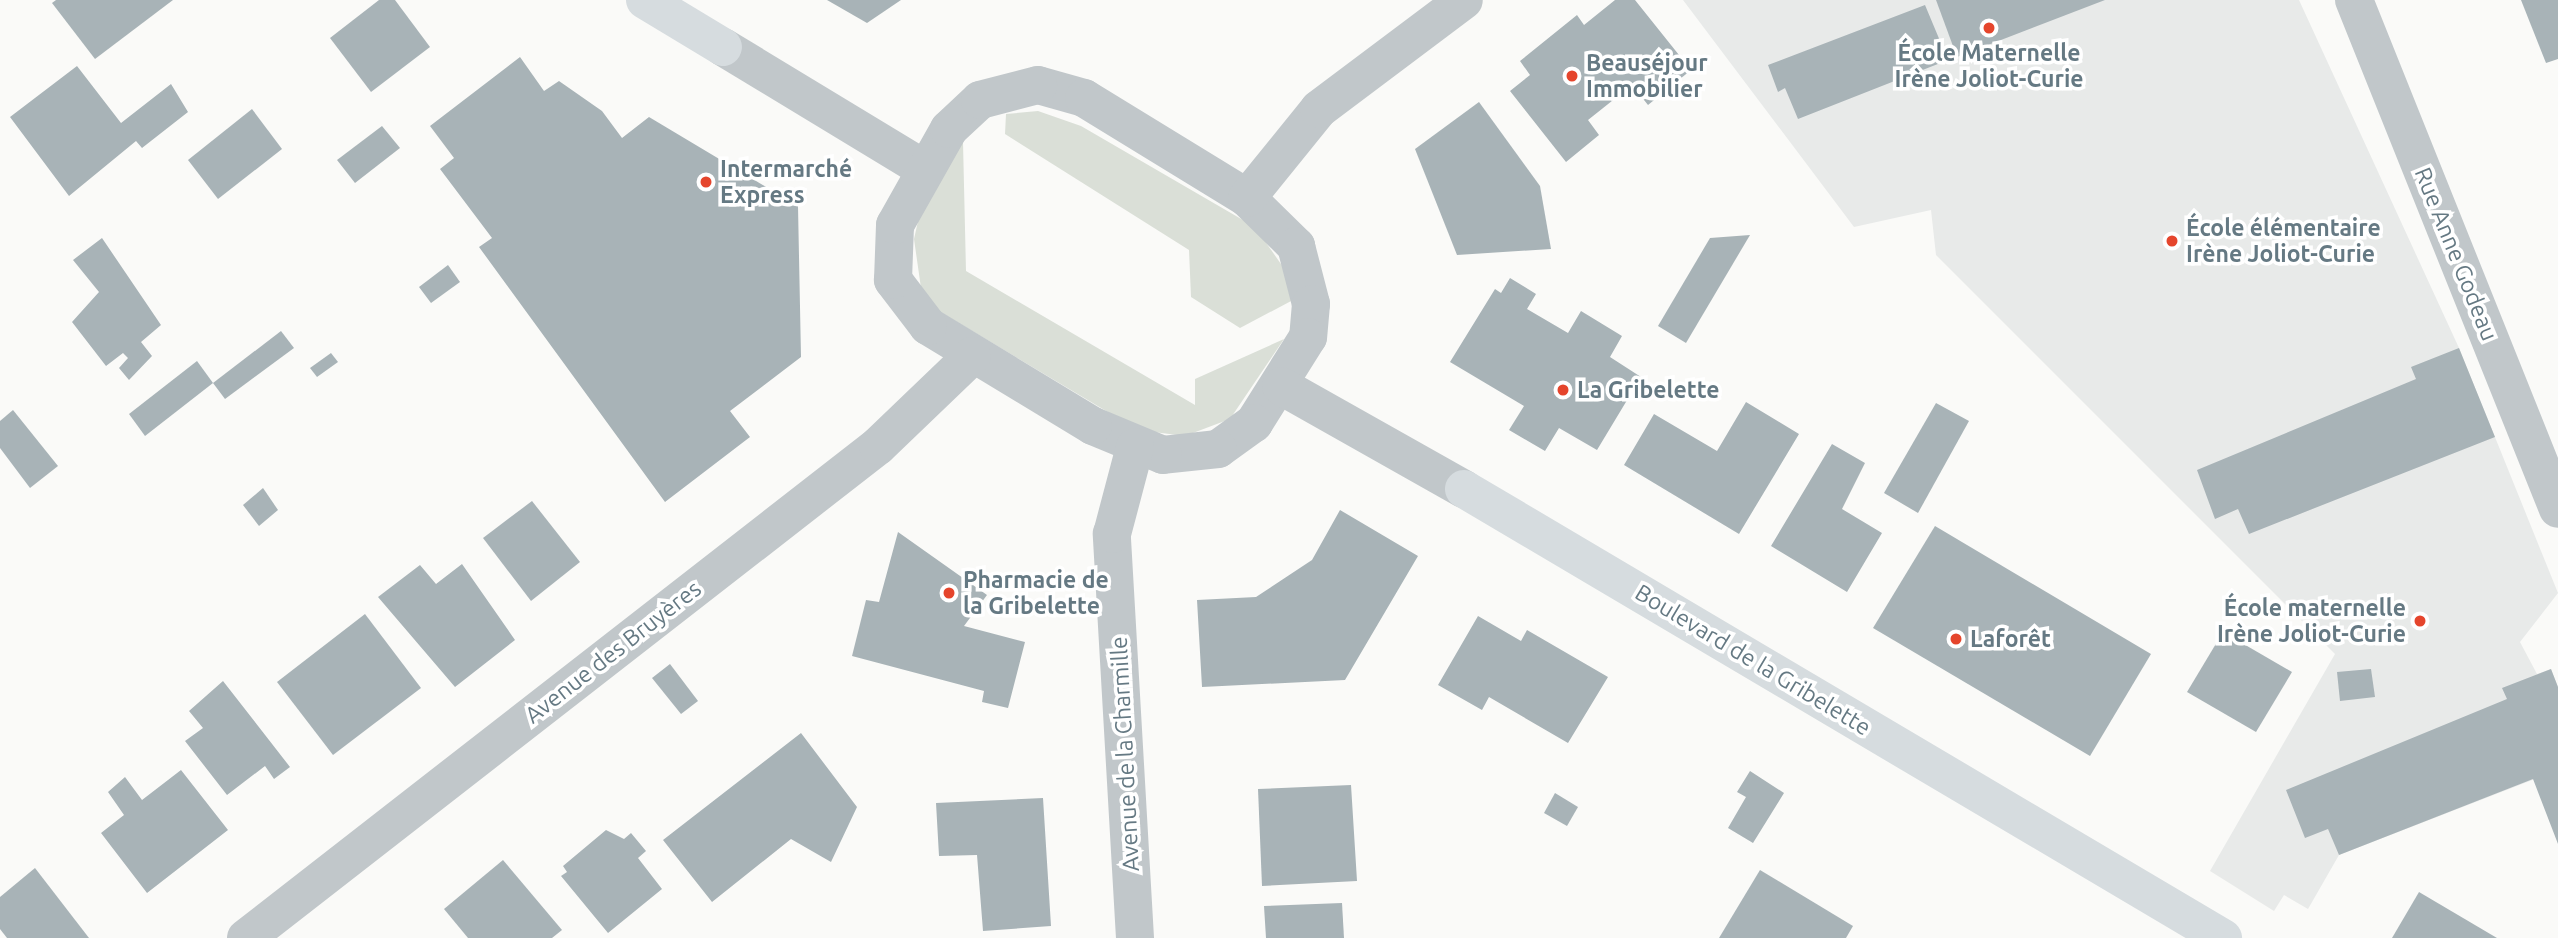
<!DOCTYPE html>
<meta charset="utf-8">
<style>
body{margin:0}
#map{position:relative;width:2558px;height:938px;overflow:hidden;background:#fafaf8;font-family:Ubuntu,sans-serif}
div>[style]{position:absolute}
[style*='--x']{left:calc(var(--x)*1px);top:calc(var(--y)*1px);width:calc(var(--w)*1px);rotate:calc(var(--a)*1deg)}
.built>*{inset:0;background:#e8eae9}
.green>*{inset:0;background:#dadfd7}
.building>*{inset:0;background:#a8b3b7}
.street>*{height:38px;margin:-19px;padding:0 19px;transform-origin:19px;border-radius:19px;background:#c1c7ca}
.secondary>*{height:38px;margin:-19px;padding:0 19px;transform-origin:19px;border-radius:19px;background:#d6dcdf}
.dots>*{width:19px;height:19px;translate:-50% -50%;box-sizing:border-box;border:4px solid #fff;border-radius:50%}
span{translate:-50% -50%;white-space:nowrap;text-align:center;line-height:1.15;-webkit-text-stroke:7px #fff;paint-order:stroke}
.poi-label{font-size:23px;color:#657983;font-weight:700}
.left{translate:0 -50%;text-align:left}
.right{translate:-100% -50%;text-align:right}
.street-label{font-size:23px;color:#657983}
</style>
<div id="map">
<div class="built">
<i style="clip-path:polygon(1683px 0,2299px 0,2459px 348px,2558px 593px,2520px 642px,2537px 674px,2551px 669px,2558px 687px,2558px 770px,2339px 855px,2308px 909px,2284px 895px,2274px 911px,2210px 871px,2335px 654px,1936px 255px,1931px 210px,1854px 227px)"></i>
</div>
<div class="green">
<i style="clip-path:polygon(1038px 111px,1081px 126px,1255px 227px,1288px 274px,1293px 300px,1240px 328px,1191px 297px,1189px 250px,1005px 134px,1006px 114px)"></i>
<i style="clip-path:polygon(963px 142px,966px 271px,1195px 405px,1195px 379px,1284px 339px,1230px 419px,1185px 436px,1138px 430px,937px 310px,921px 288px,914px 239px,921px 208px)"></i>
</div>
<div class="building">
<i style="clip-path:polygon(56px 0,173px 0,95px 59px,52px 3px)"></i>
<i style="clip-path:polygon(379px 0,395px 0,430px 47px,371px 92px,330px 38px)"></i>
<i style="clip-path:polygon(827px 0,901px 0,867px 23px)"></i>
<i style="clip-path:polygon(1615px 0,1635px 0,1691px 70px,1648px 105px,1632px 85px,1588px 120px,1599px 135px,1566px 162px,1510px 91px,1530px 75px,1520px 61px,1577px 15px,1584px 25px)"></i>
<i style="clip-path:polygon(1936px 0,2105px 0,1957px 57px)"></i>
<i style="clip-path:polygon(2521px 0,2558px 0,2558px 59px,2546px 63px)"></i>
<i style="clip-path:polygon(1925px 5px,1948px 60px,1798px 119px,1785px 88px,1778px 92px,1768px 65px)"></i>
<i style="clip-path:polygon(520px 57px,544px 91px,559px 81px,602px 111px,622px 138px,649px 117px,798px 206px,801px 357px,730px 411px,750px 437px,665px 502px,479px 247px,492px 238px,440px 169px,454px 158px,430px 126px)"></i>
<i style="clip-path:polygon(77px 66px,121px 123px,171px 84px,188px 112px,142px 148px,136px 141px,69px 196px,10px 117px)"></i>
<i style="clip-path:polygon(1479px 102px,1540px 186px,1551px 249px,1457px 255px,1415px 149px)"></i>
<i style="clip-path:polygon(252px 109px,282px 149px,218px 199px,188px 160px)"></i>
<i style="clip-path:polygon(382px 126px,400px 148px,355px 183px,337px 160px)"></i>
<i style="clip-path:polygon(1750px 235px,1686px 343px,1658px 326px,1710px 238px)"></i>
<i style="clip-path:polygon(102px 238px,161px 325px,141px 342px,152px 356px,129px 380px,119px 368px,128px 358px,123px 353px,106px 366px,72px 322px,99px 292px,73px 260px)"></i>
<i style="clip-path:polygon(448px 265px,460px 282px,431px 303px,419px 287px)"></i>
<i style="clip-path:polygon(1510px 278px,1536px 294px,1527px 309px,1568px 333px,1581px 311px,1622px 336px,1610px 357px,1641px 377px,1597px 450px,1559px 428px,1545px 451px,1509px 430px,1524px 406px,1450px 362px,1495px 289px,1501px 293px)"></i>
<i style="clip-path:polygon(281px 331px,294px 348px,225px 399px,213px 383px)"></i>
<i style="clip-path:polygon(2459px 348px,2495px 437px,2249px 534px,2238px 509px,2215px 519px,2197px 470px,2416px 379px,2411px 367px)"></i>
<i style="clip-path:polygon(331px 353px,338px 362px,317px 377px,310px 368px)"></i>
<i style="clip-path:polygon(197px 361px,213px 383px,145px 436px,129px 414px)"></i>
<i style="clip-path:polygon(1746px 402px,1799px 434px,1739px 534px,1624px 465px,1654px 414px,1717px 451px)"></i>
<i style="clip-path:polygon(1936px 403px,1969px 421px,1918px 513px,1884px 493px)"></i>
<i style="clip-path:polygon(13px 410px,58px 466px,30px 488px,0 448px,0 421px)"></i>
<i style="clip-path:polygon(1832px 444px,1865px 463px,1842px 509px,1882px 533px,1847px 592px,1771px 546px)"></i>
<i style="clip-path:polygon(263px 488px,278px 510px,259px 526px,243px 505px)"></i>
<i style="clip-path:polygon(532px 501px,580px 562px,531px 601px,483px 538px)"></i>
<i style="clip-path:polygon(1340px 510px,1418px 556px,1345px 680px,1202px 687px,1197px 600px,1256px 597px,1312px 560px)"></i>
<i style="clip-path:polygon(1935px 526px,2151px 654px,2090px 756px,1873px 628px)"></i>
<i style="clip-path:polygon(898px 532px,987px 595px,964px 626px,1025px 642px,1008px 708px,982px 702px,984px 691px,852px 656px,866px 600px,879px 602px)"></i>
<i style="clip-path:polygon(462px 564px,515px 640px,455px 687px,378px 597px,420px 565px,436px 584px)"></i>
<i style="clip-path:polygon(365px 614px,421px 688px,333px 755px,277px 682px)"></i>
<i style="clip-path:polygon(1478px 616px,1521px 641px,1527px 630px,1608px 677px,1568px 743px,1489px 697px,1482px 710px,1438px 685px)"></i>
<i style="clip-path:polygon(2223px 632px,2292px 672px,2256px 732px,2187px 692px)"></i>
<i style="clip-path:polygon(670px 664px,698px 701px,681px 714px,652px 678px)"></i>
<i style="clip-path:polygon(2371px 669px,2375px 697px,2340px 701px,2337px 672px)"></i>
<i style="clip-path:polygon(2551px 669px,2558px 687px,2558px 844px,2533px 779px,2339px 855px,2328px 829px,2305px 838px,2286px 790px,2507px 699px,2502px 688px)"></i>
<i style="clip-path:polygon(223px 681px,290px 767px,274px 779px,265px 766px,227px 795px,185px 741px,203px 728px,189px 711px)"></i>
<i style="clip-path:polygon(801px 733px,857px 807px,831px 862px,791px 839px,712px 902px,663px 840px)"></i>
<i style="clip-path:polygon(181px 770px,228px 830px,147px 893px,101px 833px,124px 815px,108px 792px,125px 777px,142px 800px)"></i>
<i style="clip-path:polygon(1750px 771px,1784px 793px,1753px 843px,1728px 828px,1746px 797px,1737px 792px)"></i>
<i style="clip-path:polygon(1351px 785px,1357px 881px,1262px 886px,1258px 789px)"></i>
<i style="clip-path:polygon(1555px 793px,1578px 807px,1567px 826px,1544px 813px)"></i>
<i style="clip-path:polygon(1043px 798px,1051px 926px,983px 931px,977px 855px,939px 856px,936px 803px)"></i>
<i style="clip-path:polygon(606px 830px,624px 839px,631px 833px,646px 851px,638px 858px,662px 889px,608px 933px,561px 876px,567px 872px,563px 866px)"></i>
<i style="clip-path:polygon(503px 860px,562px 930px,552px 938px,468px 938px,444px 909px)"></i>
<i style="clip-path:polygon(35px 868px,89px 938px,7px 938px,0 929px,0 897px)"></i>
<i style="clip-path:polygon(1760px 870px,1853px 926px,1846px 938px,1719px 938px)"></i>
<i style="clip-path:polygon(2419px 892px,2497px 938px,2392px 938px)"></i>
<i style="clip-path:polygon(1342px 903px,1344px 938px,1266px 938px,1264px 906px)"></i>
</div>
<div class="street">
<i style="--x:2354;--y:0;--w:548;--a:68.16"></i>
<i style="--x:723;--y:47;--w:234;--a:31.2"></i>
<i style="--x:1038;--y:85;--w:48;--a:15.8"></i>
<i style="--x:1084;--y:98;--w:191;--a:31.5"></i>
<i style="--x:1247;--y:198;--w:69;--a:44.4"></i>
<i style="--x:1296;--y:246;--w:60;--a:75.5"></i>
<i style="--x:1311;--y:304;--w:33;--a:95"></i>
<i style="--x:1308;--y:337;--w:102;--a:122.1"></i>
<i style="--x:1254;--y:423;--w:44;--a:144.2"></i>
<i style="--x:1218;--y:449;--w:55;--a:173.8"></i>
<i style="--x:1163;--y:455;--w:76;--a:-157.5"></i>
<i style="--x:1093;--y:426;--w:193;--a:-148.8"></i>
<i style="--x:928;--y:326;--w:58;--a:-127.3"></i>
<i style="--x:893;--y:280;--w:55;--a:-87.9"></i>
<i style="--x:895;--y:225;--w:110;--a:-60.6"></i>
<i style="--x:949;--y:129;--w:42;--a:-43.1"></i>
<i style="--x:980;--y:100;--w:60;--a:-14.5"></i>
<i style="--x:1247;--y:198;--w:114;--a:-51"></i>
<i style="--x:1319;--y:109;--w:181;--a:-36.9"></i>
<i style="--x:1281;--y:386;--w:210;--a:29.4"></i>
<i style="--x:246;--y:938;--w:801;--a:-37.9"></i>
<i style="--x:878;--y:446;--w:130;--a:-43.8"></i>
<i style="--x:1135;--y:938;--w:405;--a:-93.3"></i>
<i style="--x:1112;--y:534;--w:90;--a:-75.2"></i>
</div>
<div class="secondary">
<i style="--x:645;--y:0;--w:91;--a:31.1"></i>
<i style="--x:1464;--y:489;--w:882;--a:30.61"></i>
</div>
<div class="dots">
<i style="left:1989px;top:28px;background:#e5452c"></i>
<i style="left:1572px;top:76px;background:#e5452c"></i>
<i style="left:706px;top:182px;background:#e5452c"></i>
<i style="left:2172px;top:241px;background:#e5452c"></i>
<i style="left:1563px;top:390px;background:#e5452c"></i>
<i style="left:949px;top:593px;background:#e5452c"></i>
<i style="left:2420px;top:621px;background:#e5452c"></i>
<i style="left:1956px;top:639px;background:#e5452c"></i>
</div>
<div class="poi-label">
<span style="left:1989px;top:66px">École Maternelle<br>Irène Joliot-Curie</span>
<span class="left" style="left:1586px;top:76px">Beauséjour<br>Immobilier</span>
<span class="left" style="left:720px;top:182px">Intermarché<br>Express</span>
<span class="left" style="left:2186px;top:241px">École élémentaire<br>Irène Joliot-Curie</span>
<span class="left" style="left:1577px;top:390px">La Gribelette</span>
<span class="left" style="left:963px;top:593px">Pharmacie de<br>la Gribelette</span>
<span class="right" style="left:2406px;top:621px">École maternelle<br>Irène Joliot-Curie</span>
<span class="left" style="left:1970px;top:639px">Laforêt</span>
</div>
<div class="street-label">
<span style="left:2456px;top:254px;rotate:68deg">Rue Anne Godeau</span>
<span style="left:613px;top:652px;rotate:-38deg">Avenue des Bruyères</span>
<span style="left:1753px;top:660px;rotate:31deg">Boulevard de la Gribelette</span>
<span style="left:1125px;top:754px;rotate:-93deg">Avenue de la Charmille</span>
</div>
</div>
